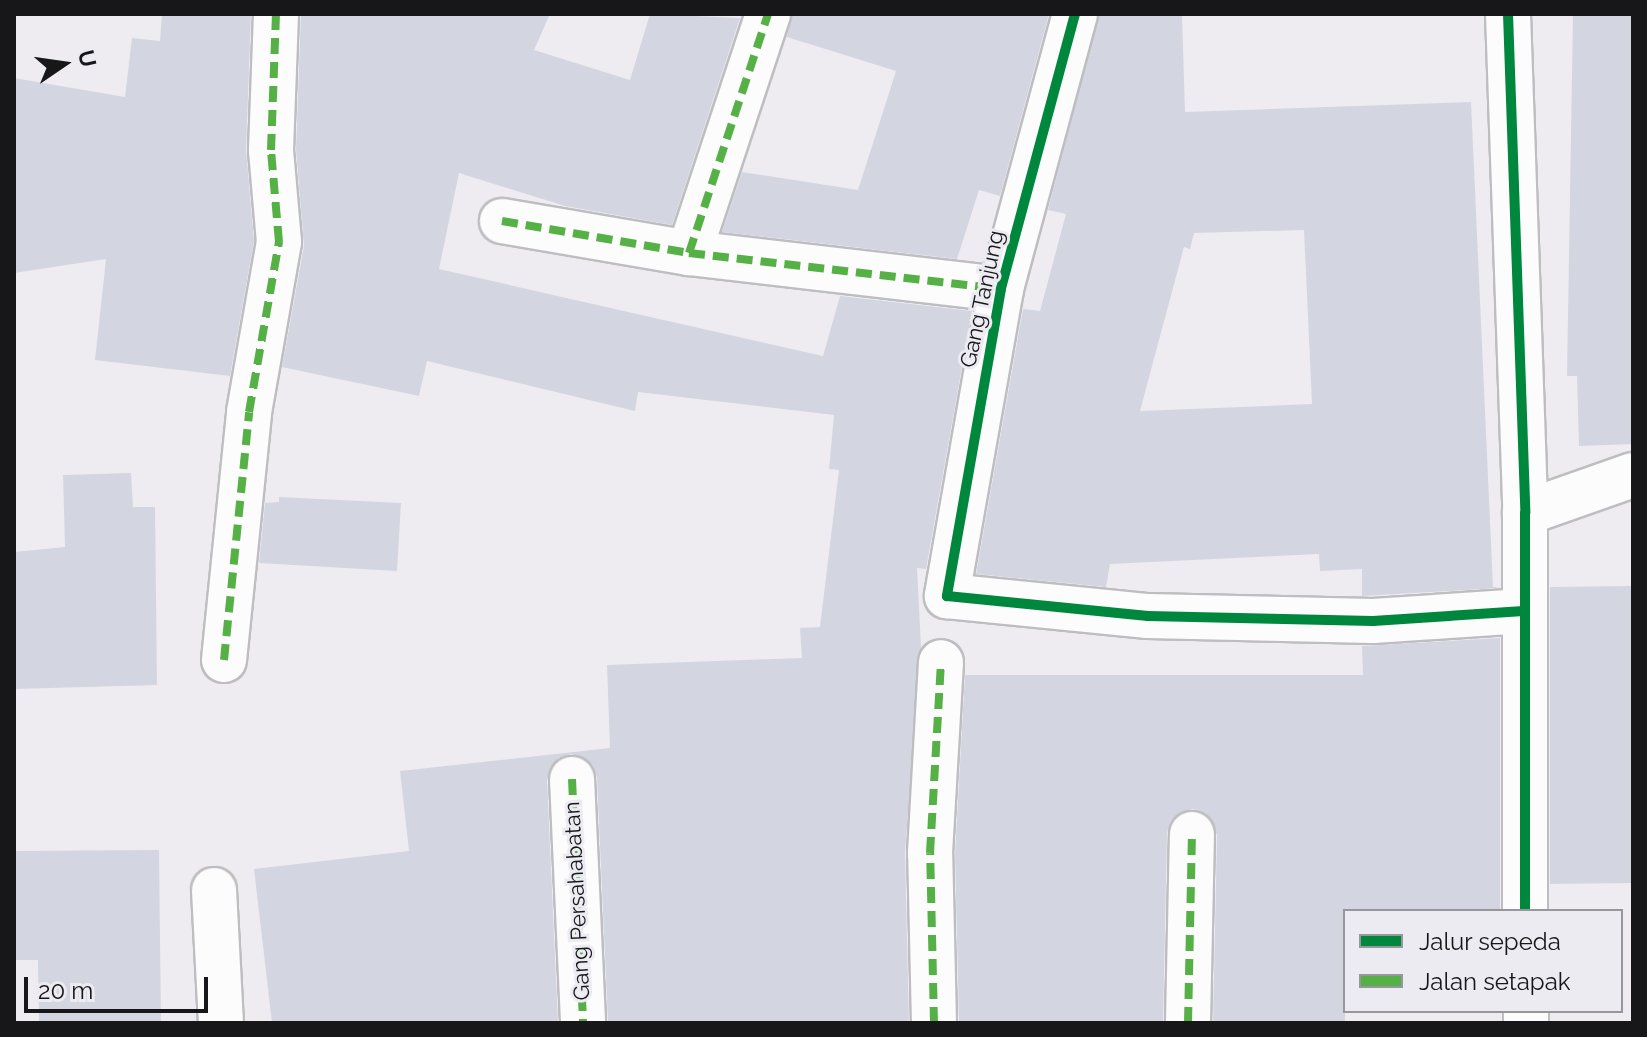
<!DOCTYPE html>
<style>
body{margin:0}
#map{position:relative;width:1647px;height:1037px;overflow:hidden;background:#eeecf1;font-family:Raleway,sans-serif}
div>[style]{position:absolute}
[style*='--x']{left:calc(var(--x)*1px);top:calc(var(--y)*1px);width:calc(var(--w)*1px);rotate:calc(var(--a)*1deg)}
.building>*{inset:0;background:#d3d6e1}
.roads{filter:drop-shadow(2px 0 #bebdc0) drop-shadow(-2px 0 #bebdc0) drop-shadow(0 2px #bebdc0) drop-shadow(0 -2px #bebdc0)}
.minor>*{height:44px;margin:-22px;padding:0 22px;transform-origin:22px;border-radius:22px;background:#fcfcfd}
.quiet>*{height:8px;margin-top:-4px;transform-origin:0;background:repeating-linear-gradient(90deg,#55b145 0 16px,transparent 0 24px)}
.cycleway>*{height:10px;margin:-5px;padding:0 5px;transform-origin:5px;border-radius:5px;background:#00873e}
span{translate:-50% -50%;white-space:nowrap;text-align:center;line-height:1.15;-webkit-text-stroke:6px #edebf2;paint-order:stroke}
.street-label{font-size:22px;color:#171719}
.frame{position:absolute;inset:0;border:16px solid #171719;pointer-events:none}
.legend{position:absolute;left:1343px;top:909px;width:280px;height:104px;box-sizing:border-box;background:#edebf2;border:2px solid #97969b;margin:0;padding:10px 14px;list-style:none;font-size:24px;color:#171719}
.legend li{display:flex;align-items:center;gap:16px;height:40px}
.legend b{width:40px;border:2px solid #97969b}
.north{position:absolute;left:24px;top:24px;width:80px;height:80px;-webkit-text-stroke:6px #edebf2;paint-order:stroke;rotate:77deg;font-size:22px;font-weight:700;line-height:32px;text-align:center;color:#171719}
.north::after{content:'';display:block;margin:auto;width:28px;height:36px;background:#171719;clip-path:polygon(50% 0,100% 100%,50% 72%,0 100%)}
.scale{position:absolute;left:24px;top:977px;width:184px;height:36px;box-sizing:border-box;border:4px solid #171719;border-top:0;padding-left:10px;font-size:24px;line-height:28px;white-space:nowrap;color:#171719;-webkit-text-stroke:6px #edebf2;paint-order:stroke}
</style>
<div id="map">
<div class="building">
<i style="clip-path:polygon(162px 14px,251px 14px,246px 149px,254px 241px,230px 376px,95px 360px,106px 259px,14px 273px,14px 78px,125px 97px,132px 38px,160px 41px)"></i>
<i style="clip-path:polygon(301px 14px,550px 14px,534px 50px,630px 80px,650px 14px,740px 18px,672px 225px,565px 206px,459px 173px,439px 269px,823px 356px,840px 296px,972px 311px,926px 569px,917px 568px,921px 647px,905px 853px,909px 1023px,608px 1023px,597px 778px,593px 765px,572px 754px,558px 758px,547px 780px,558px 1023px,272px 1023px,254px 869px,409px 851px,400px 771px,610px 748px,607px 665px,802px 658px,800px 628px,820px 627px,839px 470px,829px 469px,834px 415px,638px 392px,635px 411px,427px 361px,419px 396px,282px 367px,304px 246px,296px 149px)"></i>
<i style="clip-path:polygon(792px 14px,1049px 14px,1000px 196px,979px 190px,957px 259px,722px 232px,742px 172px,858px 190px,896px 71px,787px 37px)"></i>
<i style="clip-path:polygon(evenodd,1099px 14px,1182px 14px,1185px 112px,1471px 102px,1493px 587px,1500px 588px,1362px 596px,1362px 569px,1320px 571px,1319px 554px,1110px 564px,1106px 587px,976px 574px,1023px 309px,1040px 311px,1066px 214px,1048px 210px,1099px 14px,1304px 230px,1312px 404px,1140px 411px,1184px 247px,1190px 249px,1194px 233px,1304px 230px)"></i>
<i style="clip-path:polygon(1573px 14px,1633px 14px,1633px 444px,1579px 446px,1577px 376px,1567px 376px)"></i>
<i style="clip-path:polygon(131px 473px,133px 507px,155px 507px,157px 685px,14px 689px,14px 552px,65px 547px,63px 475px)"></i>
<i style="clip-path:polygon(279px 497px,401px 503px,397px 571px,259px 563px,265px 503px,279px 502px)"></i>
<i style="clip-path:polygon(1633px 586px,1633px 883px,1550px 884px,1550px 587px)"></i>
<i style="clip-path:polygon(1500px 638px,1500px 911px,1345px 911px,1345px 1023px,1213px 1023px,1217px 835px,1206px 813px,1192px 809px,1171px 820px,1167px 833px,1163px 1023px,959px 1023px,955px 853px,965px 675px,1363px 675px,1362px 646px)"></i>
<i style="clip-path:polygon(159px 850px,161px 1023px,39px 1023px,38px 960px,14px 960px,14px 851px)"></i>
</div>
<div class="roads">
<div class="minor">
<i style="--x:1075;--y:14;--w:285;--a:105.1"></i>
<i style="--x:1001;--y:289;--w:312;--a:100"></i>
<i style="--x:947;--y:596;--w:202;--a:5.7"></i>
<i style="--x:1148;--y:616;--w:225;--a:1.3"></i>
<i style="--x:1373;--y:621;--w:151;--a:-3.8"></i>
<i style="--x:1508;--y:14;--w:499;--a:88"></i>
<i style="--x:1525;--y:513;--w:398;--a:90"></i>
<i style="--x:502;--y:221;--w:190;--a:9.7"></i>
<i style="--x:689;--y:253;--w:314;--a:6.6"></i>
<i style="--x:689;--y:253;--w:252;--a:-71.7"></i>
<i style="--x:1525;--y:513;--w:114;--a:-19.4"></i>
<i style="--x:224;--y:660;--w:249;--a:-84.2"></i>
<i style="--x:249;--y:412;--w:173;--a:-80"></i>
<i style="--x:279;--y:242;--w:92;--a:-95"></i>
<i style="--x:271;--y:150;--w:136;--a:-87.9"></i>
<i style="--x:572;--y:779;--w:244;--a:87.4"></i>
<i style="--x:214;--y:890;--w:133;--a:87"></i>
<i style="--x:1526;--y:1011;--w:12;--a:90"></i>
<i style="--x:934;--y:1023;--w:170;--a:-91.3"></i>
<i style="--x:930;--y:853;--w:191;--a:-86.7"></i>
<i style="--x:1188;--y:1023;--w:189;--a:-88.8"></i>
</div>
</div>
<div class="quiet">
<i style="--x:502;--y:221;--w:190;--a:9.7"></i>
<i style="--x:689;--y:253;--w:314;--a:6.6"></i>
<i style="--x:689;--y:253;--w:252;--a:-71.7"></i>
<i style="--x:224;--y:660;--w:249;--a:-84.2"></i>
<i style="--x:249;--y:412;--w:173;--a:-80"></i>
<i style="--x:279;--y:242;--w:92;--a:-95"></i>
<i style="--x:271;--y:150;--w:136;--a:-87.9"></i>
<i style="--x:572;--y:779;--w:244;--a:87.4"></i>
<i style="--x:934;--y:1023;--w:170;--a:-91.3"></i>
<i style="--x:930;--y:853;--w:191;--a:-86.7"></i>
<i style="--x:1188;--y:1023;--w:189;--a:-88.8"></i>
</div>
<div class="cycleway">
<i style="--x:1075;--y:14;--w:285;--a:105.1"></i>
<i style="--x:1001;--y:289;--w:312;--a:100"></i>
<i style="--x:947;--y:596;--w:202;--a:5.7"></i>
<i style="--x:1148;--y:616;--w:225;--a:1.3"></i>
<i style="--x:1373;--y:621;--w:151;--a:-3.8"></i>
<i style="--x:1508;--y:14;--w:499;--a:88"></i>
<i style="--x:1525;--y:513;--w:398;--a:90"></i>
</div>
<div class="street-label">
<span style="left:982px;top:299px;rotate:-78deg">Gang Tanjung</span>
<span style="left:577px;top:901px;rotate:-93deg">Gang Persahabatan</span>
</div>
<div class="frame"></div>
<ul class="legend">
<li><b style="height:10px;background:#00873e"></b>Jalur sepeda</li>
<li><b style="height:10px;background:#55b145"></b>Jalan setapak</li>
</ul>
<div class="north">U</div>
<div class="scale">20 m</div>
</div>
